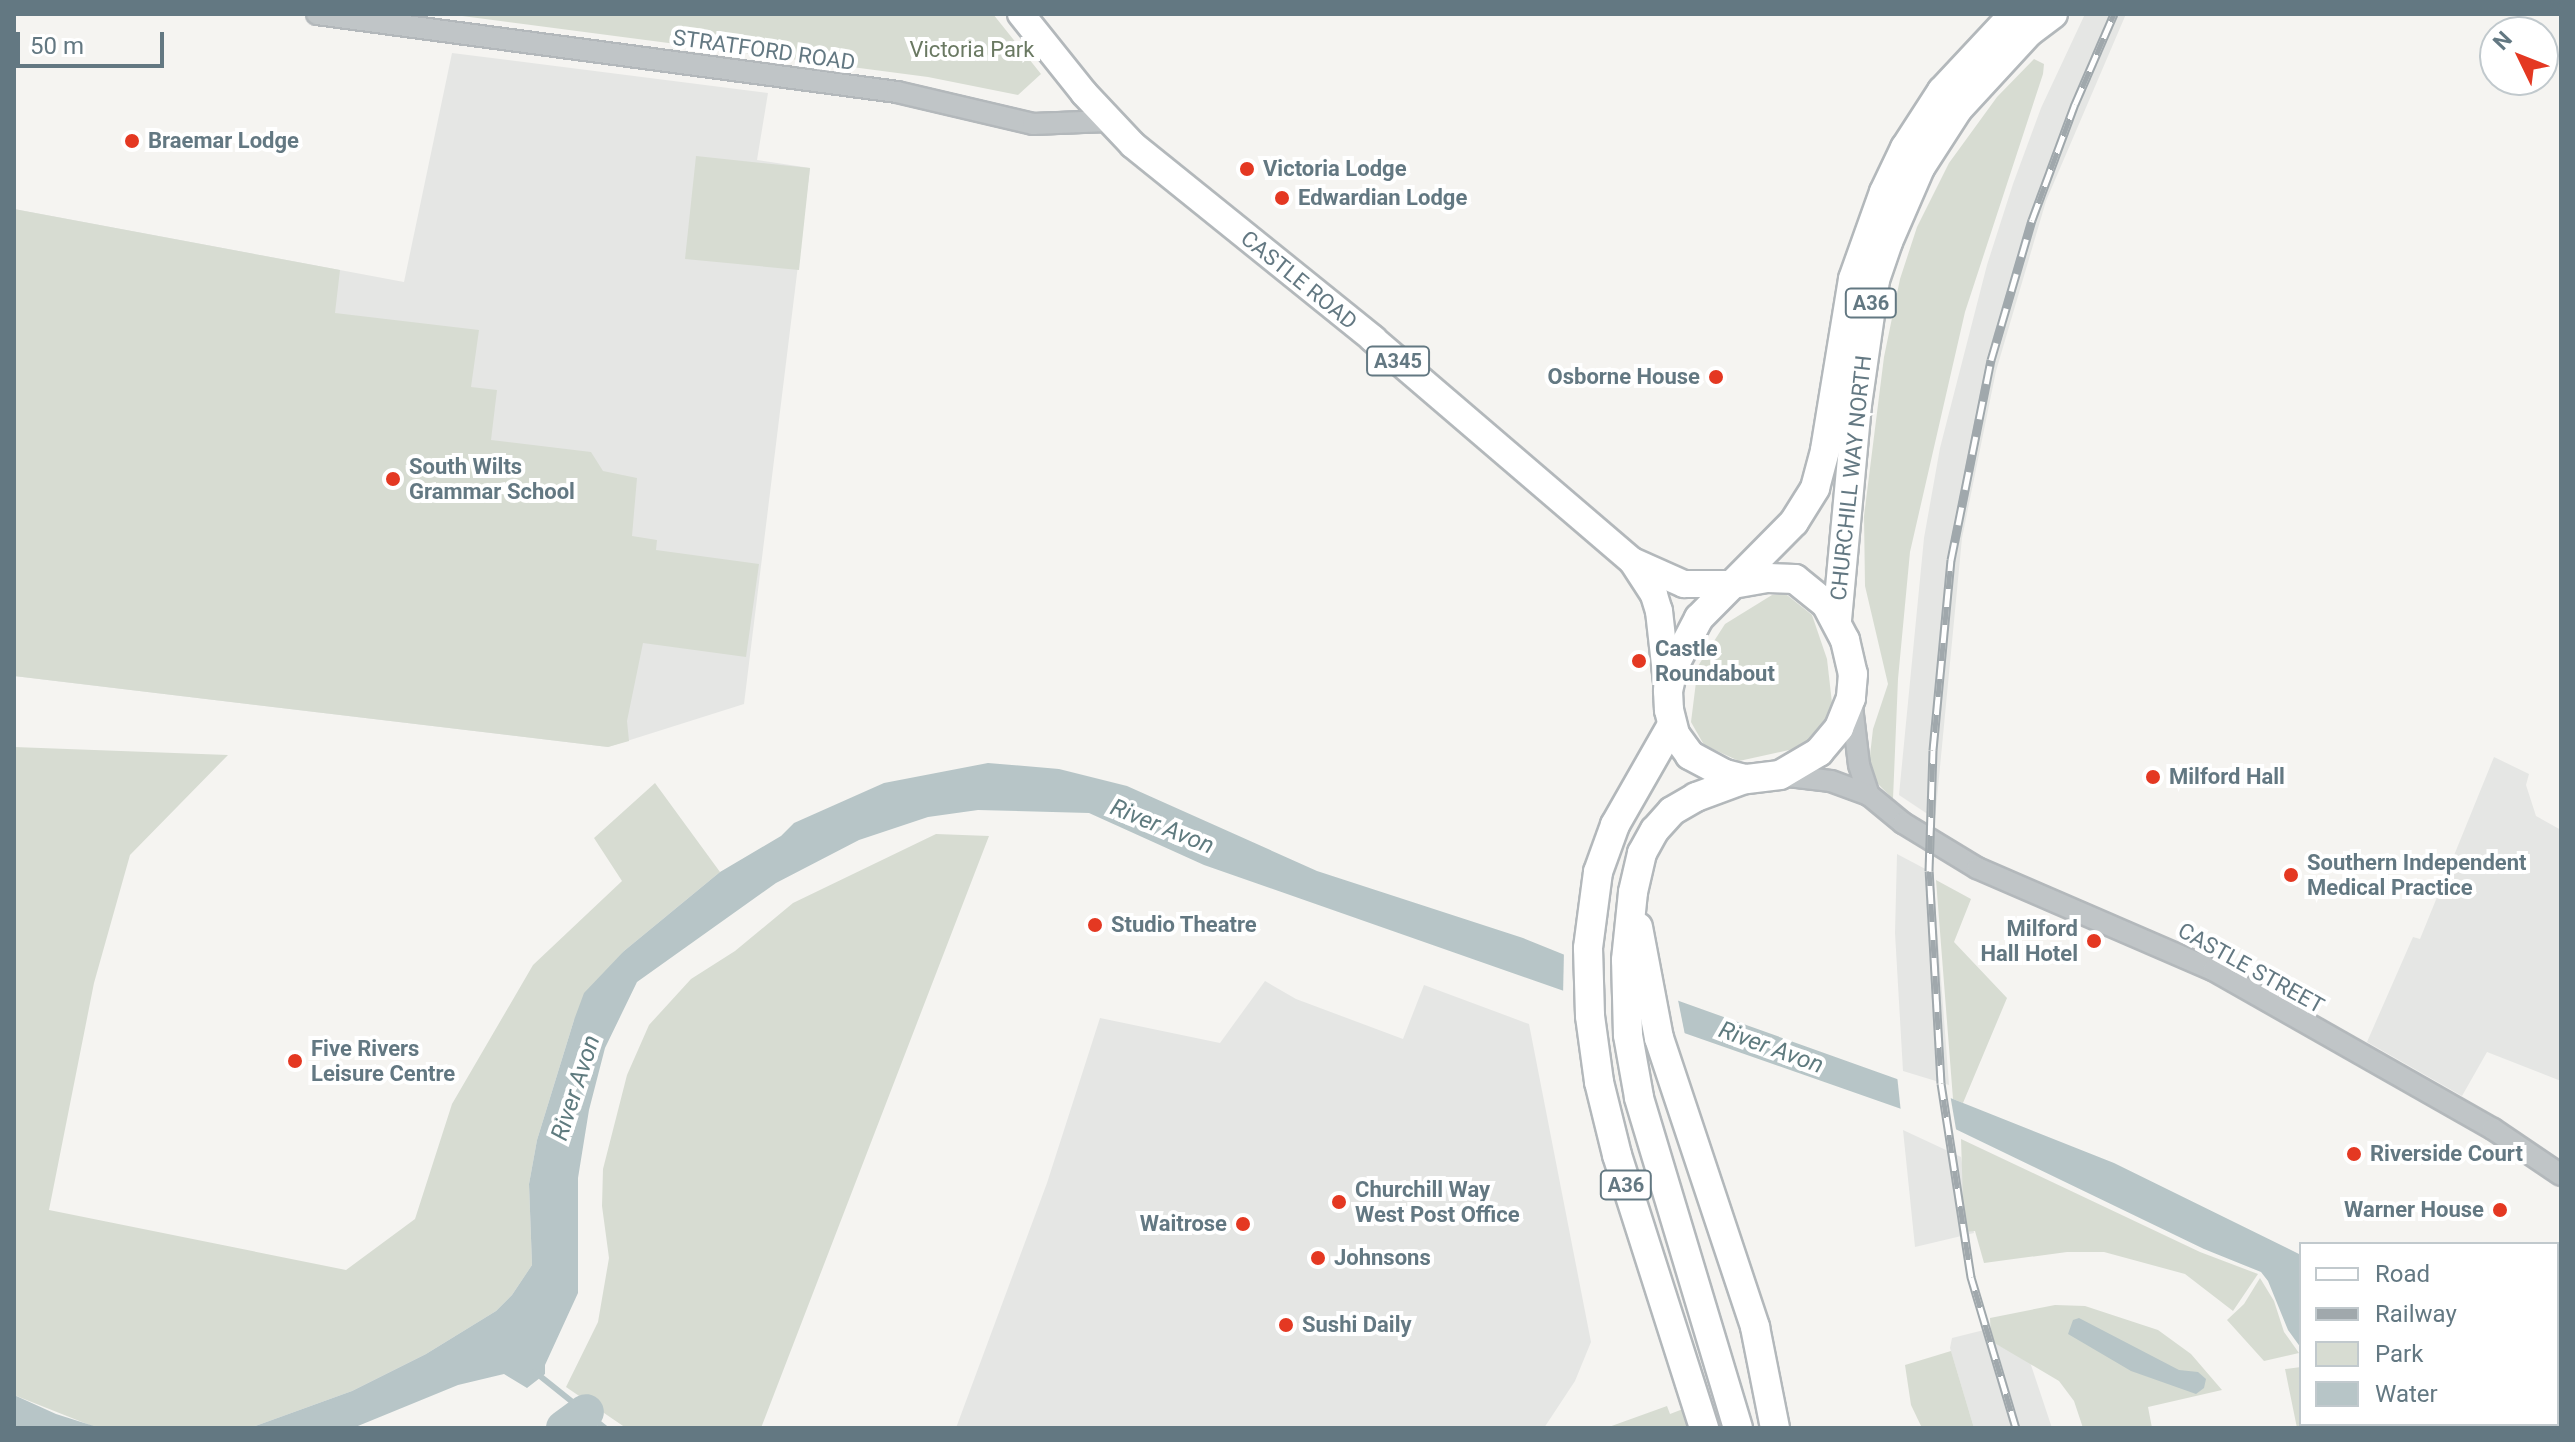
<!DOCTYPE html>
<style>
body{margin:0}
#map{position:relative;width:2575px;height:1442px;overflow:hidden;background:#f5f4f1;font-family:Roboto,sans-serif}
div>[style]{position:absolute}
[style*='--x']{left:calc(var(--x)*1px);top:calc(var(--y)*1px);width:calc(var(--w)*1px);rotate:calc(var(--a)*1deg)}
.built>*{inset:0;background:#e5e6e4}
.green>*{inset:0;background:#d7dcd2}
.water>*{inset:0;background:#b7c5c7}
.pier>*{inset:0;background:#f5f4f1}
.stream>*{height:6px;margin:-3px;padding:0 3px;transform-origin:3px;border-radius:3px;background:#b7c5c7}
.river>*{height:36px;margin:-18px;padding:0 18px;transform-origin:18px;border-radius:18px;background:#b7c5c7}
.roads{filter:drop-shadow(2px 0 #b3b8bb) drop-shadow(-2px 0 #b3b8bb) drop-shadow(0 2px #b3b8bb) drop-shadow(0 -2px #b3b8bb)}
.tertiary>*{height:20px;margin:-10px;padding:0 10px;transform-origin:10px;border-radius:10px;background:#c0c5c7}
.primary>*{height:26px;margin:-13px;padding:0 13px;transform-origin:13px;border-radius:13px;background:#fff}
.trunk>*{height:28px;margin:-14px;padding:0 14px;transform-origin:14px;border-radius:14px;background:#fff}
.rail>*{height:9px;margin-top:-4.5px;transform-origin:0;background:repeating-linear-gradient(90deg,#fff 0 18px,#a0a8ac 0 36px);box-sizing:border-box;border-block:2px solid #a0a8ac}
.dots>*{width:22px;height:22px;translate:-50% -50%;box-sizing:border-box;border:4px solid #fff;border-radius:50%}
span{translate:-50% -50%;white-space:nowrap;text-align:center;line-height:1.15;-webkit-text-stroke:8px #fff;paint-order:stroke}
.shield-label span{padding:2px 6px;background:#fff;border:2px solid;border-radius:6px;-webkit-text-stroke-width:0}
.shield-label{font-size:20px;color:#637882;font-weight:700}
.street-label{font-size:22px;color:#637882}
.park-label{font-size:22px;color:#6a7962}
.poi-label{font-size:22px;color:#637882;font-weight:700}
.left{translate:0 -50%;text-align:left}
.right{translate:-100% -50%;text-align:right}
.water-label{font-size:24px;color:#5f7b7f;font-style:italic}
.frame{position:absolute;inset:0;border:16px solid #637882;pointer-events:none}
.legend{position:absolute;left:2299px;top:1242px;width:260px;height:184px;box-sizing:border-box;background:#fff;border:2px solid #c1c9cd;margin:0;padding:10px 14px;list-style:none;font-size:24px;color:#637882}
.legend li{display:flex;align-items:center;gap:16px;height:40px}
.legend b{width:40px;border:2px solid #c1c9cd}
.north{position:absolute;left:2479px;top:16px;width:80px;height:80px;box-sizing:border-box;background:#fff;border:2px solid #c1c9cd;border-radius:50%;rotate:313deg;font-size:22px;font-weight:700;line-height:32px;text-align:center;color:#637882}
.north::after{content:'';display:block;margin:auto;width:28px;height:36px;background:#e43822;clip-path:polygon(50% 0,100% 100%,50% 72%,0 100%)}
.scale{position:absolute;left:16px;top:32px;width:148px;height:36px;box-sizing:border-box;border:4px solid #637882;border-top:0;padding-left:10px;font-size:24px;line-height:28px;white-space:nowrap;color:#637882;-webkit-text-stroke:6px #fff;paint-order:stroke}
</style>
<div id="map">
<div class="built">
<i style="clip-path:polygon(2085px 14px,2126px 14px,2046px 201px,1996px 371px,1962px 538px,1935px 819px,1899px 795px,1924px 538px,1940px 448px,1987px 265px,2013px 184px,2041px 108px)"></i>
<i style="clip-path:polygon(452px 53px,768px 93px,757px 160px,810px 168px,744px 704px,608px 747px,14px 676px,14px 209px,404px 282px)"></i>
<i style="clip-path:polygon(2494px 757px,2529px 774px,2526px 785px,2536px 816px,2561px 830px,2561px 1081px,2487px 1052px,2462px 1096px,2367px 1042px,2413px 937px,2420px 939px)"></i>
<i style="clip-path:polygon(1897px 854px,1933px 873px,1949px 1085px,1903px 1071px,1895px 933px)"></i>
<i style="clip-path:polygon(1265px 981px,1296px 999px,1403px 1039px,1424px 985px,1529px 1024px,1591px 1342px,1575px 1381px,1544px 1428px,956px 1428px,1047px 1183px,1100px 1018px,1220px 1043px)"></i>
<i style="clip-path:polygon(1903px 1130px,1961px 1157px,1974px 1233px,1915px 1247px)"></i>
<i style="clip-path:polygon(1996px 1327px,1991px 1341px,2030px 1362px,2052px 1428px,1974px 1428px,1950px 1348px,1952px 1338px)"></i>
</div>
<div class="green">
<i style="clip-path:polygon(447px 14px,993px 14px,1041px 74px,1018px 95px,928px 77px)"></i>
<i style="clip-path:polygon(2034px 59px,2044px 64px,2043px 74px,1965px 312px,1910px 552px,1898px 679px,1893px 799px,1878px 784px,1869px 764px,1873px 729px,1888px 684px,1865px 586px,1864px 516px,1884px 357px,1900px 279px,1917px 227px,1949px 163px,1997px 97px)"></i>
<i style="clip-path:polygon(696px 156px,810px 168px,799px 270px,685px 259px)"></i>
<i style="clip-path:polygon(14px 209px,340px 270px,335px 313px,479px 330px,471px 387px,497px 390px,491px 440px,591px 452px,603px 471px,637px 478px,632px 536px,657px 540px,656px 550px,759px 564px,746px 657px,643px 643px,627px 721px,629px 741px,608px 747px,14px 676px)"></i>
<i style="clip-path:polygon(1772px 595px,1787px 595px,1812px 615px,1827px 659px,1832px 703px,1828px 719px,1814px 737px,1798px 748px,1739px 761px,1704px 745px,1691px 722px,1698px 666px,1725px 624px)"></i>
<i style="clip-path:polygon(14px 747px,228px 755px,130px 855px,94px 983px,49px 1210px,346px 1270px,415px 1219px,452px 1104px,533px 965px,622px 881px,594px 838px,655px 783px,720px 872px,624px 951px,574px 1020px,537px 1140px,529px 1184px,532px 1265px,512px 1295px,496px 1311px,426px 1354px,352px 1391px,250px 1428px,97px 1428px,14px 1395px)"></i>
<i style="clip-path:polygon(936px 834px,989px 836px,761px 1428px,626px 1428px,566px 1387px,598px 1322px,609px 1258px,602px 1206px,603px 1169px,627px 1075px,649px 1025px,691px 979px,735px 951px,793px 903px)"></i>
<i style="clip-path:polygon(1936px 880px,1971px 899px,1954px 942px,2007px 998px,1963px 1103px,1953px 1099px)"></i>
<i style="clip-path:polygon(1961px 1139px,2200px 1252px,2258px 1274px,2233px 1311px,2185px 1274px,2104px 1252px,2067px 1252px,1984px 1263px,1975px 1231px,1964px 1232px)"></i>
<i style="clip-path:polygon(2260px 1278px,2274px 1301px,2284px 1332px,2299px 1353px,2264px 1361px,2227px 1320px,2244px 1304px)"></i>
<i style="clip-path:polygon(2055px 1305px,2085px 1306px,2158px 1330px,2191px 1354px,2222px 1390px,2148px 1407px,2152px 1428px,2083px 1428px,2074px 1401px,2059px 1381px,1991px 1341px,1990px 1318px)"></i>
<i style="clip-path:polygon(1951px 1351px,1974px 1428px,1922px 1428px,1911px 1405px,1905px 1365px)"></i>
<i style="clip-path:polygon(2301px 1367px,2301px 1424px,2316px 1424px,2316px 1428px,2297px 1428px,2285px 1369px)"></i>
<i style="clip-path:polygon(1667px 1406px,1670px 1414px,1683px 1409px,1688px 1428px,1606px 1428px)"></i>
<i style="clip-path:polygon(2350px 1424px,2468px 1424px,2466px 1428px,2351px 1428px)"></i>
</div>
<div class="water">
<i style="clip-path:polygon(988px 763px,1059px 769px,1127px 786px,1317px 871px,1523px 938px,1679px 1001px,1953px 1099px,2114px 1163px,2301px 1255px,2301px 1348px,2288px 1330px,2268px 1281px,2261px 1272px,2204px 1249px,1947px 1125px,1204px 865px,1089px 813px,978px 810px,928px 817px,859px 840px,776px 883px,637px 982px,605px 1048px,589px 1110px,578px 1178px,578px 1293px,545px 1365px,545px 1374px,527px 1388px,504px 1374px,458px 1385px,353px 1428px,250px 1428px,352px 1391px,426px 1354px,496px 1311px,512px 1295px,532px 1265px,529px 1184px,537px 1140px,574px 1020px,584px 993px,624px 951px,720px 872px,781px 836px,794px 823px,884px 783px)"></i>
<i style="clip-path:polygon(2079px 1318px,2179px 1370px,2198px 1372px,2206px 1379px,2204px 1388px,2196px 1394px,2131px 1371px,2068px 1334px,2073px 1320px)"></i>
<i style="clip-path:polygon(14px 1395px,56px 1414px,100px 1428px,14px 1428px)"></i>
</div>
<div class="pier">
<i style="clip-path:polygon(1564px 950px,1677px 995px,1686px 1040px,1563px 997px)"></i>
<i style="clip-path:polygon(1897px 1075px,1950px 1094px,1957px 1135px,1901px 1113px)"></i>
</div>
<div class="stream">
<i style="--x:535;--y:1372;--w:90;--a:38.7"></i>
</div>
<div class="river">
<i style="--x:564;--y:1428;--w:27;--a:-36"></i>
</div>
<div class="roads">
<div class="tertiary">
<i style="--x:317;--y:14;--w:585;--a:7.66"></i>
<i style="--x:897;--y:92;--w:140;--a:13.2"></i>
<i style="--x:1033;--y:124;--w:75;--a:-2.3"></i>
<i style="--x:1851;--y:698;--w:67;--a:83.2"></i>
<i style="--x:1859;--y:765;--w:32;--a:72"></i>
<i style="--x:1780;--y:775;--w:51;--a:6.7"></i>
<i style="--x:1831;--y:781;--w:40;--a:20.2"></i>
<i style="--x:1869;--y:795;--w:44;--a:39.5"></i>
<i style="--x:1903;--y:823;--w:87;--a:31.3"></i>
<i style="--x:1977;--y:868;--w:257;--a:23.4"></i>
<i style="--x:2213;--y:970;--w:322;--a:29.6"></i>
<i style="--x:2493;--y:1129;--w:82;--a:34.1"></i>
</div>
<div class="primary">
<i style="--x:1021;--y:14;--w:101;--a:51.4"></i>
<i style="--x:1084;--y:93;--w:71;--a:46.7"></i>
<i style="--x:1133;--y:145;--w:309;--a:38.9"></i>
<i style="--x:1373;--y:339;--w:341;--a:40.6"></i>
<i style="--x:1632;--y:561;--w:57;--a:23.9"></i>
<i style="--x:1684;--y:584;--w:49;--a:0"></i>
<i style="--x:1634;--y:564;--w:37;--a:57"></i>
<i style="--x:1654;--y:595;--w:17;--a:73"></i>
<i style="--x:1659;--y:611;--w:81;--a:83.6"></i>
</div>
<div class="trunk">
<i style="--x:1733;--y:584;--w:36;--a:-10"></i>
<i style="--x:1768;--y:578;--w:27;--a:2"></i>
<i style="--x:1795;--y:579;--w:40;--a:39"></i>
<i style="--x:1826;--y:604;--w:41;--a:62.2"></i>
<i style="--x:1845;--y:640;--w:35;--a:77"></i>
<i style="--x:1853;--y:674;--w:24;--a:95"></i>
<i style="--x:1851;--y:698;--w:32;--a:112"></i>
<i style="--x:1839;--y:728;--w:31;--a:130"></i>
<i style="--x:1819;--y:752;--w:45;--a:149.5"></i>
<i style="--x:1780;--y:775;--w:35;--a:173"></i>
<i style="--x:1745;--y:779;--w:21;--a:-166"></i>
<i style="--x:1725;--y:774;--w:40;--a:-152"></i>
<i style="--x:1690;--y:755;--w:26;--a:-126"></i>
<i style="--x:1675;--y:734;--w:25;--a:-104"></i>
<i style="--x:1669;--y:710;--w:19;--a:-93"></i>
<i style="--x:1668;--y:691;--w:26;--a:-77"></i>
<i style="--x:1674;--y:666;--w:54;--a:-62.5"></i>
<i style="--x:1699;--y:618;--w:135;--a:-45.3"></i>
<i style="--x:1794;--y:522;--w:40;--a:-58"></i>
<i style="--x:1815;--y:488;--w:39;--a:-75"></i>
<i style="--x:1825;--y:450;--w:173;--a:-80.7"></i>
<i style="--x:1853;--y:279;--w:92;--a:-70.4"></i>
<i style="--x:1884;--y:192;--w:49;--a:-64.5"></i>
<i style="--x:1905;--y:148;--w:68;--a:-57"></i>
<i style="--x:1942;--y:91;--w:105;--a:-46.9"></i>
<i style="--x:1837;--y:620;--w:216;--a:-84.7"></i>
<i style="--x:1857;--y:405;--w:126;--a:-81.8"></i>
<i style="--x:1875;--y:280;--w:40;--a:-71.1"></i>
<i style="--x:1888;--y:242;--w:81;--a:-66.6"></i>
<i style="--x:1920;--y:168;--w:70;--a:-57.2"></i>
<i style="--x:1958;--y:109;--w:105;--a:-47.3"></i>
<i style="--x:2029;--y:32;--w:30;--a:-37"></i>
<i style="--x:1672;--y:725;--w:115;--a:119.7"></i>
<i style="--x:1615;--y:825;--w:50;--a:109.9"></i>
<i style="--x:1598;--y:872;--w:77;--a:97.5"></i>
<i style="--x:1588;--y:948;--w:68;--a:88.3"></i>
<i style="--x:1590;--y:1016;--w:67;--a:82.2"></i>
<i style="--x:1599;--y:1082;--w:75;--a:76.1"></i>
<i style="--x:1617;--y:1155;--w:287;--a:72.3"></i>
<i style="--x:1638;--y:927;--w:113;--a:79.3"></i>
<i style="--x:1659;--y:1038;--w:305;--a:71.6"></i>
<i style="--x:1755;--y:1327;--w:103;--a:78.8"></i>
<i style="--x:1738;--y:1428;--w:345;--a:-106.7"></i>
<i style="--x:1639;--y:1097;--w:63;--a:-100.1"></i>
<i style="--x:1628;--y:1035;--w:75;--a:-91.5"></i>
<i style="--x:1626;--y:960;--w:68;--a:-84.1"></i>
<i style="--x:1633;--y:892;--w:40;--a:-77"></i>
<i style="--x:1642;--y:853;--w:26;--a:-61"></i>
<i style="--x:1655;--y:830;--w:25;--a:-48"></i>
<i style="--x:1672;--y:811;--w:28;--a:-30"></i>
<i style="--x:1696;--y:797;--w:52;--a:-20.2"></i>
</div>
</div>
<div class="rail">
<i style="--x:2016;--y:1428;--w:158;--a:-106.6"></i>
<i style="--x:1971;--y:1277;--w:196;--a:-98.8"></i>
<i style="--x:1941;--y:1083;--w:212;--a:-93.2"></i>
<i style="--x:1929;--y:871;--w:121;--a:-88.1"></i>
<i style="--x:1933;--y:750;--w:191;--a:-84.6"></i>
<i style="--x:1951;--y:560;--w:204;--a:-78.7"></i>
<i style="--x:1991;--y:360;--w:146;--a:-73.7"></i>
<i style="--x:2032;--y:220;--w:124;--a:-69.7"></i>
<i style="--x:2075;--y:104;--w:98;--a:-66.6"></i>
</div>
<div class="dots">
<i style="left:132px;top:141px;background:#e43822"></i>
<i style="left:1247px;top:169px;background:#e43822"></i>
<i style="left:1282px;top:198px;background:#e43822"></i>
<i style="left:1716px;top:377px;background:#e43822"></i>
<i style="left:393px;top:479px;background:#e43822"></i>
<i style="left:1639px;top:661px;background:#e43822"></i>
<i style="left:2153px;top:777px;background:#e43822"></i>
<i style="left:2291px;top:875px;background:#e43822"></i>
<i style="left:1095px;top:925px;background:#e43822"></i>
<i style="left:2094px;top:941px;background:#e43822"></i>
<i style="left:295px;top:1061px;background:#e43822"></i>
<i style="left:2354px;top:1154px;background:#e43822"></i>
<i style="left:1339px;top:1202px;background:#e43822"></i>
<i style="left:2500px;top:1210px;background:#e43822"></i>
<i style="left:1243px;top:1224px;background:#e43822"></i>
<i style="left:1318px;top:1258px;background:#e43822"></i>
<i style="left:1286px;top:1325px;background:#e43822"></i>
</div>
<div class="shield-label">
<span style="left:1871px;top:303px">A36</span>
<span style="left:1398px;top:361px">A345</span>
<span style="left:1626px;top:1185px">A36</span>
</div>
<div class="street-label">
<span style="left:764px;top:50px;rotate:8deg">STRATFORD ROAD</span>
<span style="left:1299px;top:280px;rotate:39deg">CASTLE ROAD</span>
<span style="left:1851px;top:478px;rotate:-84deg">CHURCHILL WAY NORTH</span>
<span style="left:2251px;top:968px;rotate:29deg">CASTLE STREET</span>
</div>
<div class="park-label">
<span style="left:972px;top:50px">Victoria Park</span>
</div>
<div class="poi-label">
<span class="left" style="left:148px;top:141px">Braemar Lodge</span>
<span class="left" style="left:1263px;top:169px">Victoria Lodge</span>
<span class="left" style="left:1298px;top:198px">Edwardian Lodge</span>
<span class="right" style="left:1700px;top:377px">Osborne House</span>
<span class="left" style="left:409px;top:479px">South Wilts<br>Grammar School</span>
<span class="left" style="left:1655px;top:661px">Castle<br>Roundabout</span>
<span class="left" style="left:2169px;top:777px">Milford Hall</span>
<span class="left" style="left:2307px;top:875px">Southern Independent<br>Medical Practice</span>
<span class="left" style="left:1111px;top:925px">Studio Theatre</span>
<span class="right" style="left:2078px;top:941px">Milford<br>Hall Hotel</span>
<span class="left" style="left:311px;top:1061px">Five Rivers<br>Leisure Centre</span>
<span class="left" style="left:2370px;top:1154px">Riverside Court</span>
<span class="left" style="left:1355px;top:1202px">Churchill Way<br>West Post Office</span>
<span class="right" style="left:2484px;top:1210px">Warner House</span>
<span class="right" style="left:1227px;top:1224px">Waitrose</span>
<span class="left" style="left:1334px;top:1258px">Johnsons</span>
<span class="left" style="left:1302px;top:1325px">Sushi Daily</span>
</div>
<div class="water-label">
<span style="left:1162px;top:827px;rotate:22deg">River Avon</span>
<span style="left:1771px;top:1048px;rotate:20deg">River Avon</span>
<span style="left:576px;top:1088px;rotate:-72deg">River Avon</span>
</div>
<div class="frame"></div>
<ul class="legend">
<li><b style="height:10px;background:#fff"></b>Road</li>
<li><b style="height:10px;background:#a0a8ac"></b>Railway</li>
<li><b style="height:22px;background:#d7dcd2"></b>Park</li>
<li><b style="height:22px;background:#b7c5c7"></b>Water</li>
</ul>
<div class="north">N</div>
<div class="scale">50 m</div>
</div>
